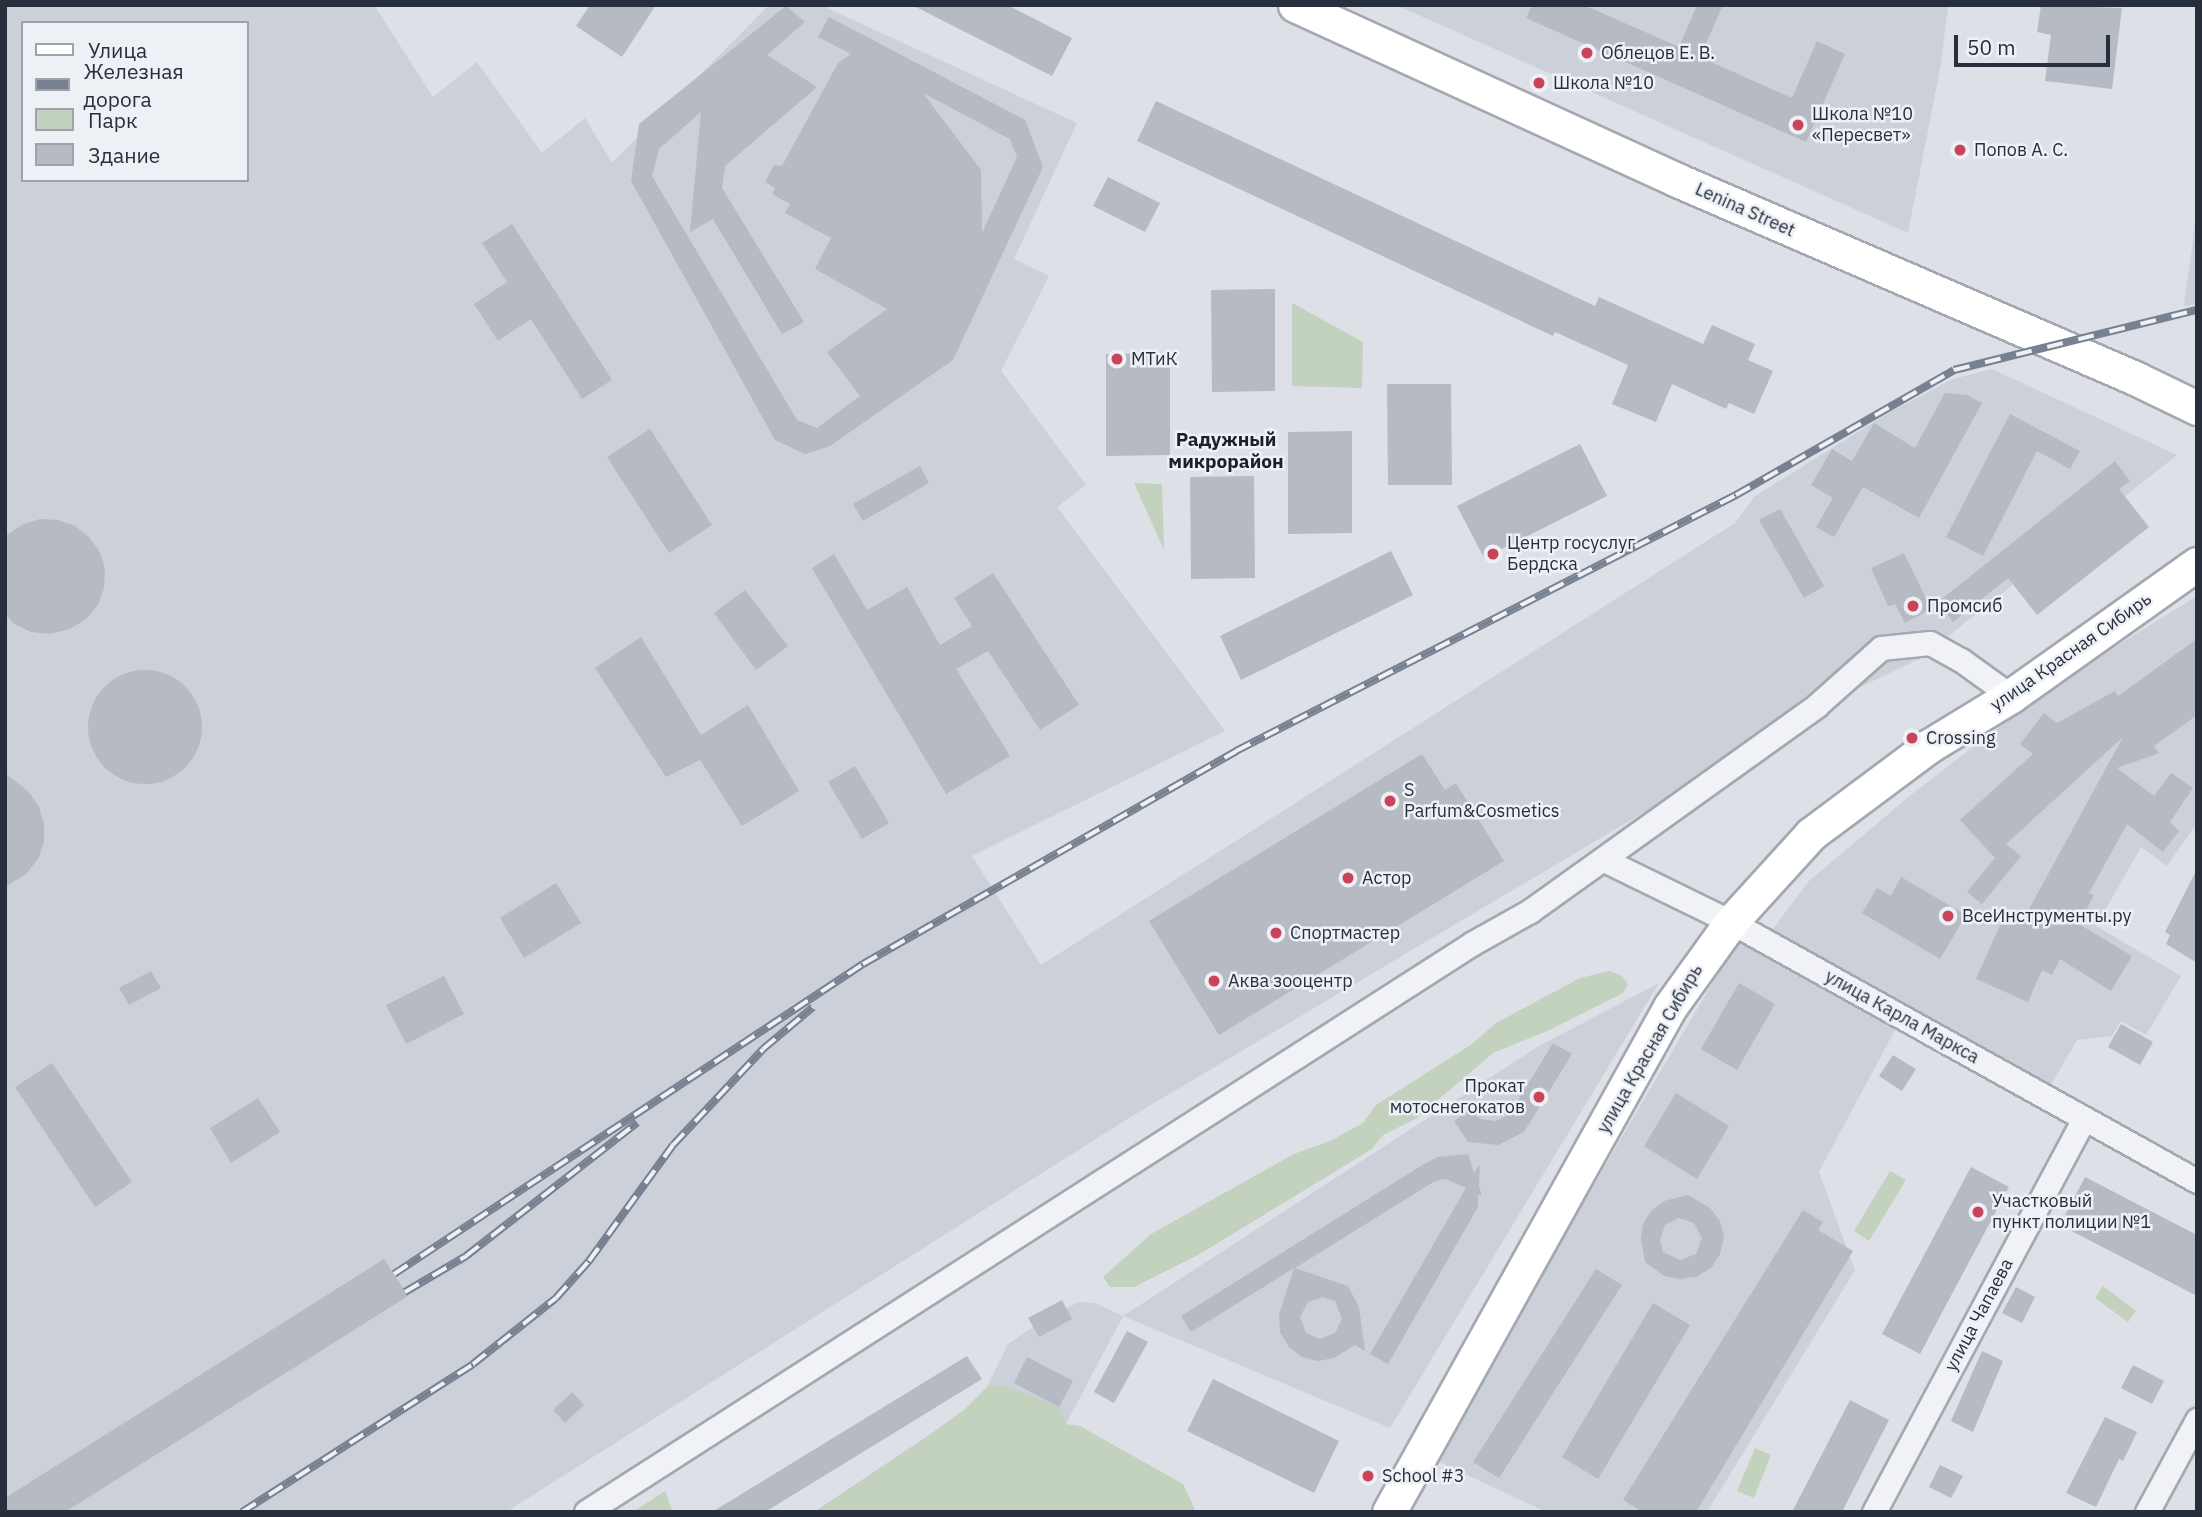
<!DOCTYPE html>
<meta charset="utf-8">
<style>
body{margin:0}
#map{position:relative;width:2202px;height:1517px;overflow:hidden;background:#dde1e7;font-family:"IBM Plex Sans",sans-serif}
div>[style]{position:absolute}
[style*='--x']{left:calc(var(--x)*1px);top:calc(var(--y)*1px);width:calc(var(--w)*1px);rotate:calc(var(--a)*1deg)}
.built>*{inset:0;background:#cbd0d9}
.green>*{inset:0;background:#c3d1bf}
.building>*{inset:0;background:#b5bac3}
.round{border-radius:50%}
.roads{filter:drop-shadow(2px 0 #a3a8b1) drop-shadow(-2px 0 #a3a8b1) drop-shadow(0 2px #a3a8b1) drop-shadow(0 -2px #a3a8b1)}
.street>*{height:23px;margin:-11.5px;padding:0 11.5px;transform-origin:11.5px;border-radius:11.5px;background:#f0f2f5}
.secondary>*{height:33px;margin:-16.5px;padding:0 16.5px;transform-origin:16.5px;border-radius:16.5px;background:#fff}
.rail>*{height:8px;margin-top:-4px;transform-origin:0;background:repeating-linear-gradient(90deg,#edf0f5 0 16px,#778190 0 32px);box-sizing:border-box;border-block:2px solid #778190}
.dots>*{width:19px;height:19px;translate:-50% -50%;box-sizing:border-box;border:4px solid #edf0f5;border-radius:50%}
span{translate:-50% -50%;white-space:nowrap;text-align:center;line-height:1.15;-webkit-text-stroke:5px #edf0f5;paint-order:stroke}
.poi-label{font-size:18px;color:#272f3d}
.left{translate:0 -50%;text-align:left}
.right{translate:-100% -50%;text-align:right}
.street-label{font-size:18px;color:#272f3d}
.neighbourhood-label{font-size:19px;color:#19202e;font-weight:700}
.frame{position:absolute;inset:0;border:7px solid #272f3d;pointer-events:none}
.legend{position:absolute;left:21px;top:21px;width:228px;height:161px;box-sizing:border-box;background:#edf0f5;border:2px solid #9ea3ab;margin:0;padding:9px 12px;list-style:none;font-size:21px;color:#272f3d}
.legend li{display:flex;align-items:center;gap:14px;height:35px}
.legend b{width:35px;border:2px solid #9ea3ab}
.scale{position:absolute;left:1954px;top:35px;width:156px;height:32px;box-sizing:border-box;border:4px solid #272f3d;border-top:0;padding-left:9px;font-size:21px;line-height:24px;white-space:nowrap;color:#272f3d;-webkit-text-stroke:5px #edf0f5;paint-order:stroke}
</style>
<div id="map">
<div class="built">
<i style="clip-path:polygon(evenodd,5px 5px,374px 5px,433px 97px,477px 62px,542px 153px,585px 118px,612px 163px,769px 5px,828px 5px,827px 8px,1077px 123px,1014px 259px,1049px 276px,1001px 371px,1086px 485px,1057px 507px,1225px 731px,972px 856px,1041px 965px,1735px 523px,1755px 496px,1890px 412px,1953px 379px,1992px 369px,2177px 455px,1919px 659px,1835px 699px,1134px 1115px,506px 1512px,5px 1512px,5px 5px,23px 23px,247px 23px,247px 180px,23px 180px,23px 23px)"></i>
<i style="clip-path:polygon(1396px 5px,1948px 5px,1941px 64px,1908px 233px)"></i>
<i style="clip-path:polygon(2197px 210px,2197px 304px,2184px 306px)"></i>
<i style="clip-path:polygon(2197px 596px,2197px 823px,2167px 866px,2141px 847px,2096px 926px,2181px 976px,2146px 1035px,2121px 1021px,2112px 1036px,2077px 1040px,2051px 1085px,1769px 934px,1809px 881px,1912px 794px,2054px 685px)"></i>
<i style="clip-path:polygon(1737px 941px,1897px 1026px,1819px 1172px,1855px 1270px,1707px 1512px,1546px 1512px,1433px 1459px)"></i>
<i style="clip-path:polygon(1659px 983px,1390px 1428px,1123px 1316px,1066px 1424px,987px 1387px,1008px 1344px,1043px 1320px,1079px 1302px,1095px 1303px,1123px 1316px,1537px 1047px)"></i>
</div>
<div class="green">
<i style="clip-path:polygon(1292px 303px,1363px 342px,1362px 388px,1292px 386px)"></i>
<i style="clip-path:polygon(1134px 483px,1162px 484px,1164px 550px)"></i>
<i style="clip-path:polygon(1609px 971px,1622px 976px,1628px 984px,1623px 993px,1547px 1031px,1493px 1053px,1417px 1118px,1383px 1135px,1372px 1149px,1198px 1255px,1134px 1287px,1110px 1287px,1103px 1277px,1151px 1234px,1294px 1154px,1332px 1140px,1363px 1123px,1376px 1105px,1472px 1044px,1496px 1023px,1580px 978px)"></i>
<i style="clip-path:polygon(1890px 1171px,1906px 1180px,1869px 1241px,1854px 1231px)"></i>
<i style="clip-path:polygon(2103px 1286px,2136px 1311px,2128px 1322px,2095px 1298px)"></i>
<i style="clip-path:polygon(1006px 1386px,1059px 1407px,1066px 1424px,1080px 1426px,1183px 1484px,1196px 1512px,814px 1512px,932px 1433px,964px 1410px,987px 1387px)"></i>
<i style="clip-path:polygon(1755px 1448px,1771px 1455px,1754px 1498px,1737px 1491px)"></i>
<i style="clip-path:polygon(665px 1491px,673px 1512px,633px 1512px)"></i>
</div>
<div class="building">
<i style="clip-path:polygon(590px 5px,656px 5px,622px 57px,576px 26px)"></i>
<i style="clip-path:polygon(912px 5px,1007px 5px,1072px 38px,1052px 76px)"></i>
<i style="clip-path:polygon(1532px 5px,1584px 5px,1679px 47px,1697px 5px,1723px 5px,1700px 57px,1792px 98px,1817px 41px,1845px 54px,1806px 142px,1526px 18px)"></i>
<i style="clip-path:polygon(2041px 5px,2122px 8px,2112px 89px,2045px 81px,2051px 35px,2037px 32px)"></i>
<i style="clip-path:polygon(evenodd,786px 6px,805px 22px,767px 55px,817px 87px,725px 166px,722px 188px,804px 322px,782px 334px,713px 219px,690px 232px,701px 112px,659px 149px,652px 176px,797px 420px,817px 428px,860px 396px,827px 352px,887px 309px,815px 269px,831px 238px,785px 213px,790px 204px,772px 194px,775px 188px,765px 182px,774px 165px,782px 166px,838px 63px,851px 54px,818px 37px,829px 17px,1025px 120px,1043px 167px,953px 360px,830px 446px,805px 454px,775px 440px,631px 181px,639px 124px,786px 6px,923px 93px,1010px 139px,1017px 157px,982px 233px,981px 170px,923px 93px)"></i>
<i style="clip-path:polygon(1156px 101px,1595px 306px,1599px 297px,1703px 344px,1712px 325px,1755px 344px,1748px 360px,1773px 371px,1754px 414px,1729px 403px,1726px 409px,1672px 384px,1656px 422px,1612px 404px,1628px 365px,1555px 332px,1553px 336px,1137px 141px)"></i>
<i style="clip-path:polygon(1108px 177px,1160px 203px,1145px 232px,1093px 206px)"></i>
<i style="clip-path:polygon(512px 224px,612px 380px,582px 399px,531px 319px,498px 341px,474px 304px,507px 282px,482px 243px)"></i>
<i style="clip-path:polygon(1275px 289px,1275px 391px,1212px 392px,1211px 290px)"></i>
<i style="clip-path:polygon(1170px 353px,1170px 455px,1106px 456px,1106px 354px)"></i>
<i style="clip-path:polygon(1387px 384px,1451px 384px,1452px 485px,1388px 485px)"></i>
<i style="clip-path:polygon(1945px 393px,1967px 395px,1982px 403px,1919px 518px,1863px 487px,1834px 537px,1816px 527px,1833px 498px,1811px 485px,1832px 449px,1852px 461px,1874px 423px,1915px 448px)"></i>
<i style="clip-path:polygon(2010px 414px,2080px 451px,2070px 469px,2037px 451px,1983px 556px,1946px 537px)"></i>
<i style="clip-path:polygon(650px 429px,712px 525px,669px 553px,607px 457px)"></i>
<i style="clip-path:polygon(1352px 431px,1352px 533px,1288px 534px,1288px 432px)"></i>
<i style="clip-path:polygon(1580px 444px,1607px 496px,1484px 558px,1457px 506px)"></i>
<i style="clip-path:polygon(2115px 461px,2130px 481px,2119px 489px,2149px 527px,2037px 615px,2008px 578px,1953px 622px,1938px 602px)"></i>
<i style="clip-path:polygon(920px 466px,929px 483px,863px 521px,853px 504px)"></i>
<i style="clip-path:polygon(1254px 476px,1255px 578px,1191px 579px,1190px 477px)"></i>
<i style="clip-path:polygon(1780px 509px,1824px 586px,1804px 598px,1759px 520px)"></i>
<i style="clip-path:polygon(40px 519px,58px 520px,75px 526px,89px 537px,100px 552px,105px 569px,104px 588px,98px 605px,86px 619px,70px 629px,50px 634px,31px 632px,13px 623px,5px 614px,5px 536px,22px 525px)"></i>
<i style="clip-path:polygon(1391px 551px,1413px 595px,1241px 680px,1220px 636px)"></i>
<i style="clip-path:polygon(1904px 553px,1931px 609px,1905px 623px,1895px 604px,1888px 606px,1871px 568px)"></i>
<i style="clip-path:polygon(834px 554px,867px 610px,907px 587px,940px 645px,972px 626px,954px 598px,993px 573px,1079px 705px,1040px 730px,988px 651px,956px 669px,1010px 756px,946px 794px,812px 568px)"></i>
<i style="clip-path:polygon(745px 590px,788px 646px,756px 670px,714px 613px)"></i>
<i style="clip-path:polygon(641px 637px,701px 735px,748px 705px,799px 791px,742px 826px,700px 760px,666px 777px,595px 668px)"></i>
<i style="clip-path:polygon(2197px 639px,2197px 715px,2154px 746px,2159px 753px,2117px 768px,2154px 796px,2171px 773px,2193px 788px,2170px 822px,2179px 831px,2163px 852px,2127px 824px,2089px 893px,2094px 895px,2079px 924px,2132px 956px,2111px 991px,2060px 959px,2052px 975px,2042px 970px,2028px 1002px,1976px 979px,2004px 916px,2021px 924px,2123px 737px,2006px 844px,2021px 856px,1982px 904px,1967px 892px,1995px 858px,1960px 820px,2033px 754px,2020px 744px,2044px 713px,2057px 723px,2115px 691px,2118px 696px)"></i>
<i class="round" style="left:88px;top:670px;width:114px;height:114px"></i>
<i style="clip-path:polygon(1422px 754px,1445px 790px,1456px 783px,1504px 861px,1219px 1035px,1149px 921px)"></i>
<i style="clip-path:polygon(855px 766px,889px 823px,862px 839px,828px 782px)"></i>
<i style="clip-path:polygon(5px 773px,29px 792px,39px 807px,44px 824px,44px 842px,38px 859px,26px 874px,5px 887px)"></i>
<i style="clip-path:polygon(2197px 869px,2197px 963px,2166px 944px,2170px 935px,2165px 932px)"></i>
<i style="clip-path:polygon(1901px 877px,1966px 915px,1940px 959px,1862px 913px,1877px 888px,1891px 896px)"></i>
<i style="clip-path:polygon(556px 883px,581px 923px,524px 958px,500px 918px)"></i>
<i style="clip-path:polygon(151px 971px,161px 988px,129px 1005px,119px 988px)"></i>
<i style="clip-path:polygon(444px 976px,464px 1014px,406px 1044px,386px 1005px)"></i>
<i style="clip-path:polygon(1739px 983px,1775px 1004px,1737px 1070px,1701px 1049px)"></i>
<i style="clip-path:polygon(2121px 1024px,2153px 1042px,2140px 1065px,2108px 1047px)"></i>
<i style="clip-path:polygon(1553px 1043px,1572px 1054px,1524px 1132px,1498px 1145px,1468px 1142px,1454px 1121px,1470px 1110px,1481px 1119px,1496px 1121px,1509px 1115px)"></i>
<i style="clip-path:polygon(1893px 1055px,1916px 1069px,1902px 1091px,1879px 1076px)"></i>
<i style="clip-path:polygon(52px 1063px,132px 1182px,95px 1207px,15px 1087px)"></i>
<i style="clip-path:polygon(1676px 1093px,1729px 1126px,1697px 1179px,1644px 1146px)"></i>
<i style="clip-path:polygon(258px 1098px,280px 1132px,231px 1163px,210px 1128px)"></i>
<i style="clip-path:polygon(evenodd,1468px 1154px,1474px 1173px,1480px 1164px,1479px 1186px,1482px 1196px,1478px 1194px,1478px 1207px,1388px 1364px,1370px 1354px,1466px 1188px,1446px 1179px,1435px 1181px,1295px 1268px,1348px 1286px,1359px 1307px,1365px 1351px,1355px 1345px,1334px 1358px,1318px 1361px,1302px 1357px,1289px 1347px,1280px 1332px,1279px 1315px,1294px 1268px,1191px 1332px,1181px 1316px,1424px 1164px,1438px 1157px,1468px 1154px,1323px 1297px,1335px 1301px,1342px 1319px,1335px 1333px,1320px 1339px,1306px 1333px,1300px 1317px,1308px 1302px,1323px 1297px)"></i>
<i style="clip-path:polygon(1971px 1167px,2009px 1187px,1920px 1354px,1882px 1334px)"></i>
<i style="clip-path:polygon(2085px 1177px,2197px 1235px,2197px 1296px,2060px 1225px)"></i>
<i style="clip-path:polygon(evenodd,1688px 1195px,1710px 1208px,1720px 1221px,1724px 1237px,1720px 1254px,1711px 1268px,1696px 1277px,1679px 1279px,1664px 1276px,1645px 1262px,1641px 1239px,1643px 1224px,1651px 1211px,1664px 1201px,1688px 1195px,1679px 1218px,1694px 1223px,1702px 1238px,1696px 1254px,1680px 1260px,1663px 1252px,1660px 1240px,1665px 1225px,1679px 1218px)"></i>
<i style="clip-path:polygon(1803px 1210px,1823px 1222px,1818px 1230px,1853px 1251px,1696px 1512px,1643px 1512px,1623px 1500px)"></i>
<i style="clip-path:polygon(384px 1259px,408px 1296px,65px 1512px,5px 1512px,5px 1498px)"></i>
<i style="clip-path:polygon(1596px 1269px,1622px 1285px,1499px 1478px,1473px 1462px)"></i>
<i style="clip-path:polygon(2016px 1287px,2035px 1297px,2022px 1323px,2002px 1313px)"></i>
<i style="clip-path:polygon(1062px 1300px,1072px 1319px,1039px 1337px,1028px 1318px)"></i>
<i style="clip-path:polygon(1653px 1303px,1690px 1325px,1598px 1479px,1562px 1457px)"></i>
<i style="clip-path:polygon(1127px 1331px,1148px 1342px,1114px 1403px,1094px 1392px)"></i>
<i style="clip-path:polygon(1982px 1351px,2003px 1361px,1973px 1432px,1951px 1421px)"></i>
<i style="clip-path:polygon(967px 1356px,982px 1379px,765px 1512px,712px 1512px)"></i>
<i style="clip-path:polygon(1027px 1357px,1073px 1381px,1059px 1407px,1014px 1383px)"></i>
<i style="clip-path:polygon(2133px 1365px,2164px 1381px,2152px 1404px,2121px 1388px)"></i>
<i style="clip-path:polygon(1213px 1379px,1339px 1441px,1314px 1493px,1187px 1431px)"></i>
<i style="clip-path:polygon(572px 1392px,584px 1405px,565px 1423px,553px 1410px)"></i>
<i style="clip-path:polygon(1850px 1400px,1889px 1420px,1842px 1512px,1792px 1512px)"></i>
<i style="clip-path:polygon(2105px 1417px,2137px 1432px,2123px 1461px,2119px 1459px,2096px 1507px,2066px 1493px)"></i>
<i style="clip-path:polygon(1940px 1465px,1963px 1476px,1951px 1498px,1929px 1487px)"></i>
</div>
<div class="roads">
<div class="street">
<i style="--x:1604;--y:860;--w:141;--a:26"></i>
<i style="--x:1731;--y:922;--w:533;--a:29.07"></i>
<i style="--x:586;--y:1512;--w:1054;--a:-32.68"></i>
<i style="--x:1473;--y:943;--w:65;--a:-29.3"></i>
<i style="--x:1530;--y:911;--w:352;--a:-35.6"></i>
<i style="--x:1816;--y:706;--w:87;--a:-41.7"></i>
<i style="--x:1881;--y:648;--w:49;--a:-5.8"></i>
<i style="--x:1930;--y:643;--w:35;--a:29"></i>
<i style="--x:1961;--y:660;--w:62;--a:35.8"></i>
<i style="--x:1874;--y:1512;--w:446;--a:-61.9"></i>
<i style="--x:2147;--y:1512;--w:105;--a:-61.5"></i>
</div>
<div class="secondary">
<i style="--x:1295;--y:5;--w:420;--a:24.6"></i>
<i style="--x:1677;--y:180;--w:501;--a:23.39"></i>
<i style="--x:2137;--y:379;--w:67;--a:25.8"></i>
<i style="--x:1389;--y:1512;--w:578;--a:-60.91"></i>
<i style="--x:1670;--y:1007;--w:105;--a:-54.3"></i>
<i style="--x:1731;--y:922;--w:119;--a:-47.7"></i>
<i style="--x:1811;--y:834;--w:147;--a:-36.7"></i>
<i style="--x:1929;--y:746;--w:96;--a:-31.4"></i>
<i style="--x:2011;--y:696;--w:228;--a:-35.4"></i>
</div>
</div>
<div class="rail">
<i style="--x:394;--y:1274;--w:562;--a:-33.46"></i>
<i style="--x:863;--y:964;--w:430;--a:-29.7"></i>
<i style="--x:1236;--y:751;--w:562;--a:-27.11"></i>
<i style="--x:1736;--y:495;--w:251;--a:-29.8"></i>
<i style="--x:1954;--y:370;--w:250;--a:-13.9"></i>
<i style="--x:405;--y:1292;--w:71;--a:-30.5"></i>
<i style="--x:466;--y:1256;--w:217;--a:-37.9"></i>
<i style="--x:242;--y:1512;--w:274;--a:-32.6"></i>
<i style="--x:473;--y:1364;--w:106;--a:-38.5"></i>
<i style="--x:556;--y:1298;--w:50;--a:-48.3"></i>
<i style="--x:589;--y:1261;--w:143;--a:-54.1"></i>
<i style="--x:673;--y:1145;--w:132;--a:-46.8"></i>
<i style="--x:763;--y:1049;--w:65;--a:-40"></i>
</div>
<div class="dots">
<i style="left:1587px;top:53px;background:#cb4358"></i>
<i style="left:1539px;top:83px;background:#cb4358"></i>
<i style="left:1798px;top:125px;background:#cb4358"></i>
<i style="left:1960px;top:150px;background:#cb4358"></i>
<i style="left:1117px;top:359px;background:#cb4358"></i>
<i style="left:1493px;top:554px;background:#cb4358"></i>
<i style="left:1913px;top:606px;background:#cb4358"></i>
<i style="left:1912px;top:738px;background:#cb4358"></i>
<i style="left:1390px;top:801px;background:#cb4358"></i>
<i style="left:1348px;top:878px;background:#cb4358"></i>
<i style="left:1948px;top:916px;background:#cb4358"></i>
<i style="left:1276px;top:933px;background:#cb4358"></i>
<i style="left:1214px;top:981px;background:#cb4358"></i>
<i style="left:1539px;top:1097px;background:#cb4358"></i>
<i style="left:1978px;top:1212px;background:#cb4358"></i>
<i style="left:1368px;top:1476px;background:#cb4358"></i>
</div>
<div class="poi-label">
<span class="left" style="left:1601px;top:53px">Облецов Е. В.</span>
<span class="left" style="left:1553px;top:83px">Школа №10</span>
<span class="left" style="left:1812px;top:125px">Школа №10<br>«Пересвет»</span>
<span class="left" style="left:1974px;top:150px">Попов А. С.</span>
<span class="left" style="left:1131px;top:359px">МТиК</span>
<span class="left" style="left:1507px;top:554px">Центр госуслуг<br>Бердска</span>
<span class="left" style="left:1927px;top:606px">Промсиб</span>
<span class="left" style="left:1926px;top:738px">Crossing</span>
<span class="left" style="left:1404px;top:801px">S<br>Parfum&amp;Cosmetics</span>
<span class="left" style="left:1362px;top:878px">Астор</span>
<span class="left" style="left:1962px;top:916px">ВсеИнструменты.ру</span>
<span class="left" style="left:1290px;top:933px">Спортмастер</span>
<span class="left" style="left:1228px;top:981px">Аква зооцентр</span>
<span class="right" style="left:1525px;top:1097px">Прокат<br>мотоснегокатов</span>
<span class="left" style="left:1992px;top:1212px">Участковый<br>пункт полиции №1</span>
<span class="left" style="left:1382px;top:1476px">School #3</span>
</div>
<div class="street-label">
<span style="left:1745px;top:210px;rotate:24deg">Lenina Street</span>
<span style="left:2071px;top:652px;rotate:-35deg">улица Красная Сибирь</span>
<span style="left:1902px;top:1017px;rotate:29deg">улица Карла Маркса</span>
<span style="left:1650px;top:1049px;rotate:-60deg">улица Красная Сибирь</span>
<span style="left:1979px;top:1315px;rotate:-62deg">улица Чапаева</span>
</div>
<div class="neighbourhood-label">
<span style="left:1226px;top:451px">Радужный<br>микрорайон</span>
</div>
<div class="frame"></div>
<ul class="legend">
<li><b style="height:9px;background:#fff"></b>Улица</li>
<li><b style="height:9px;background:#778190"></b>Железная дорога</li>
<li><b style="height:19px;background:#c3d1bf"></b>Парк</li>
<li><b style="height:19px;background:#b5bac3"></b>Здание</li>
</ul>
<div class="scale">50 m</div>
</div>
